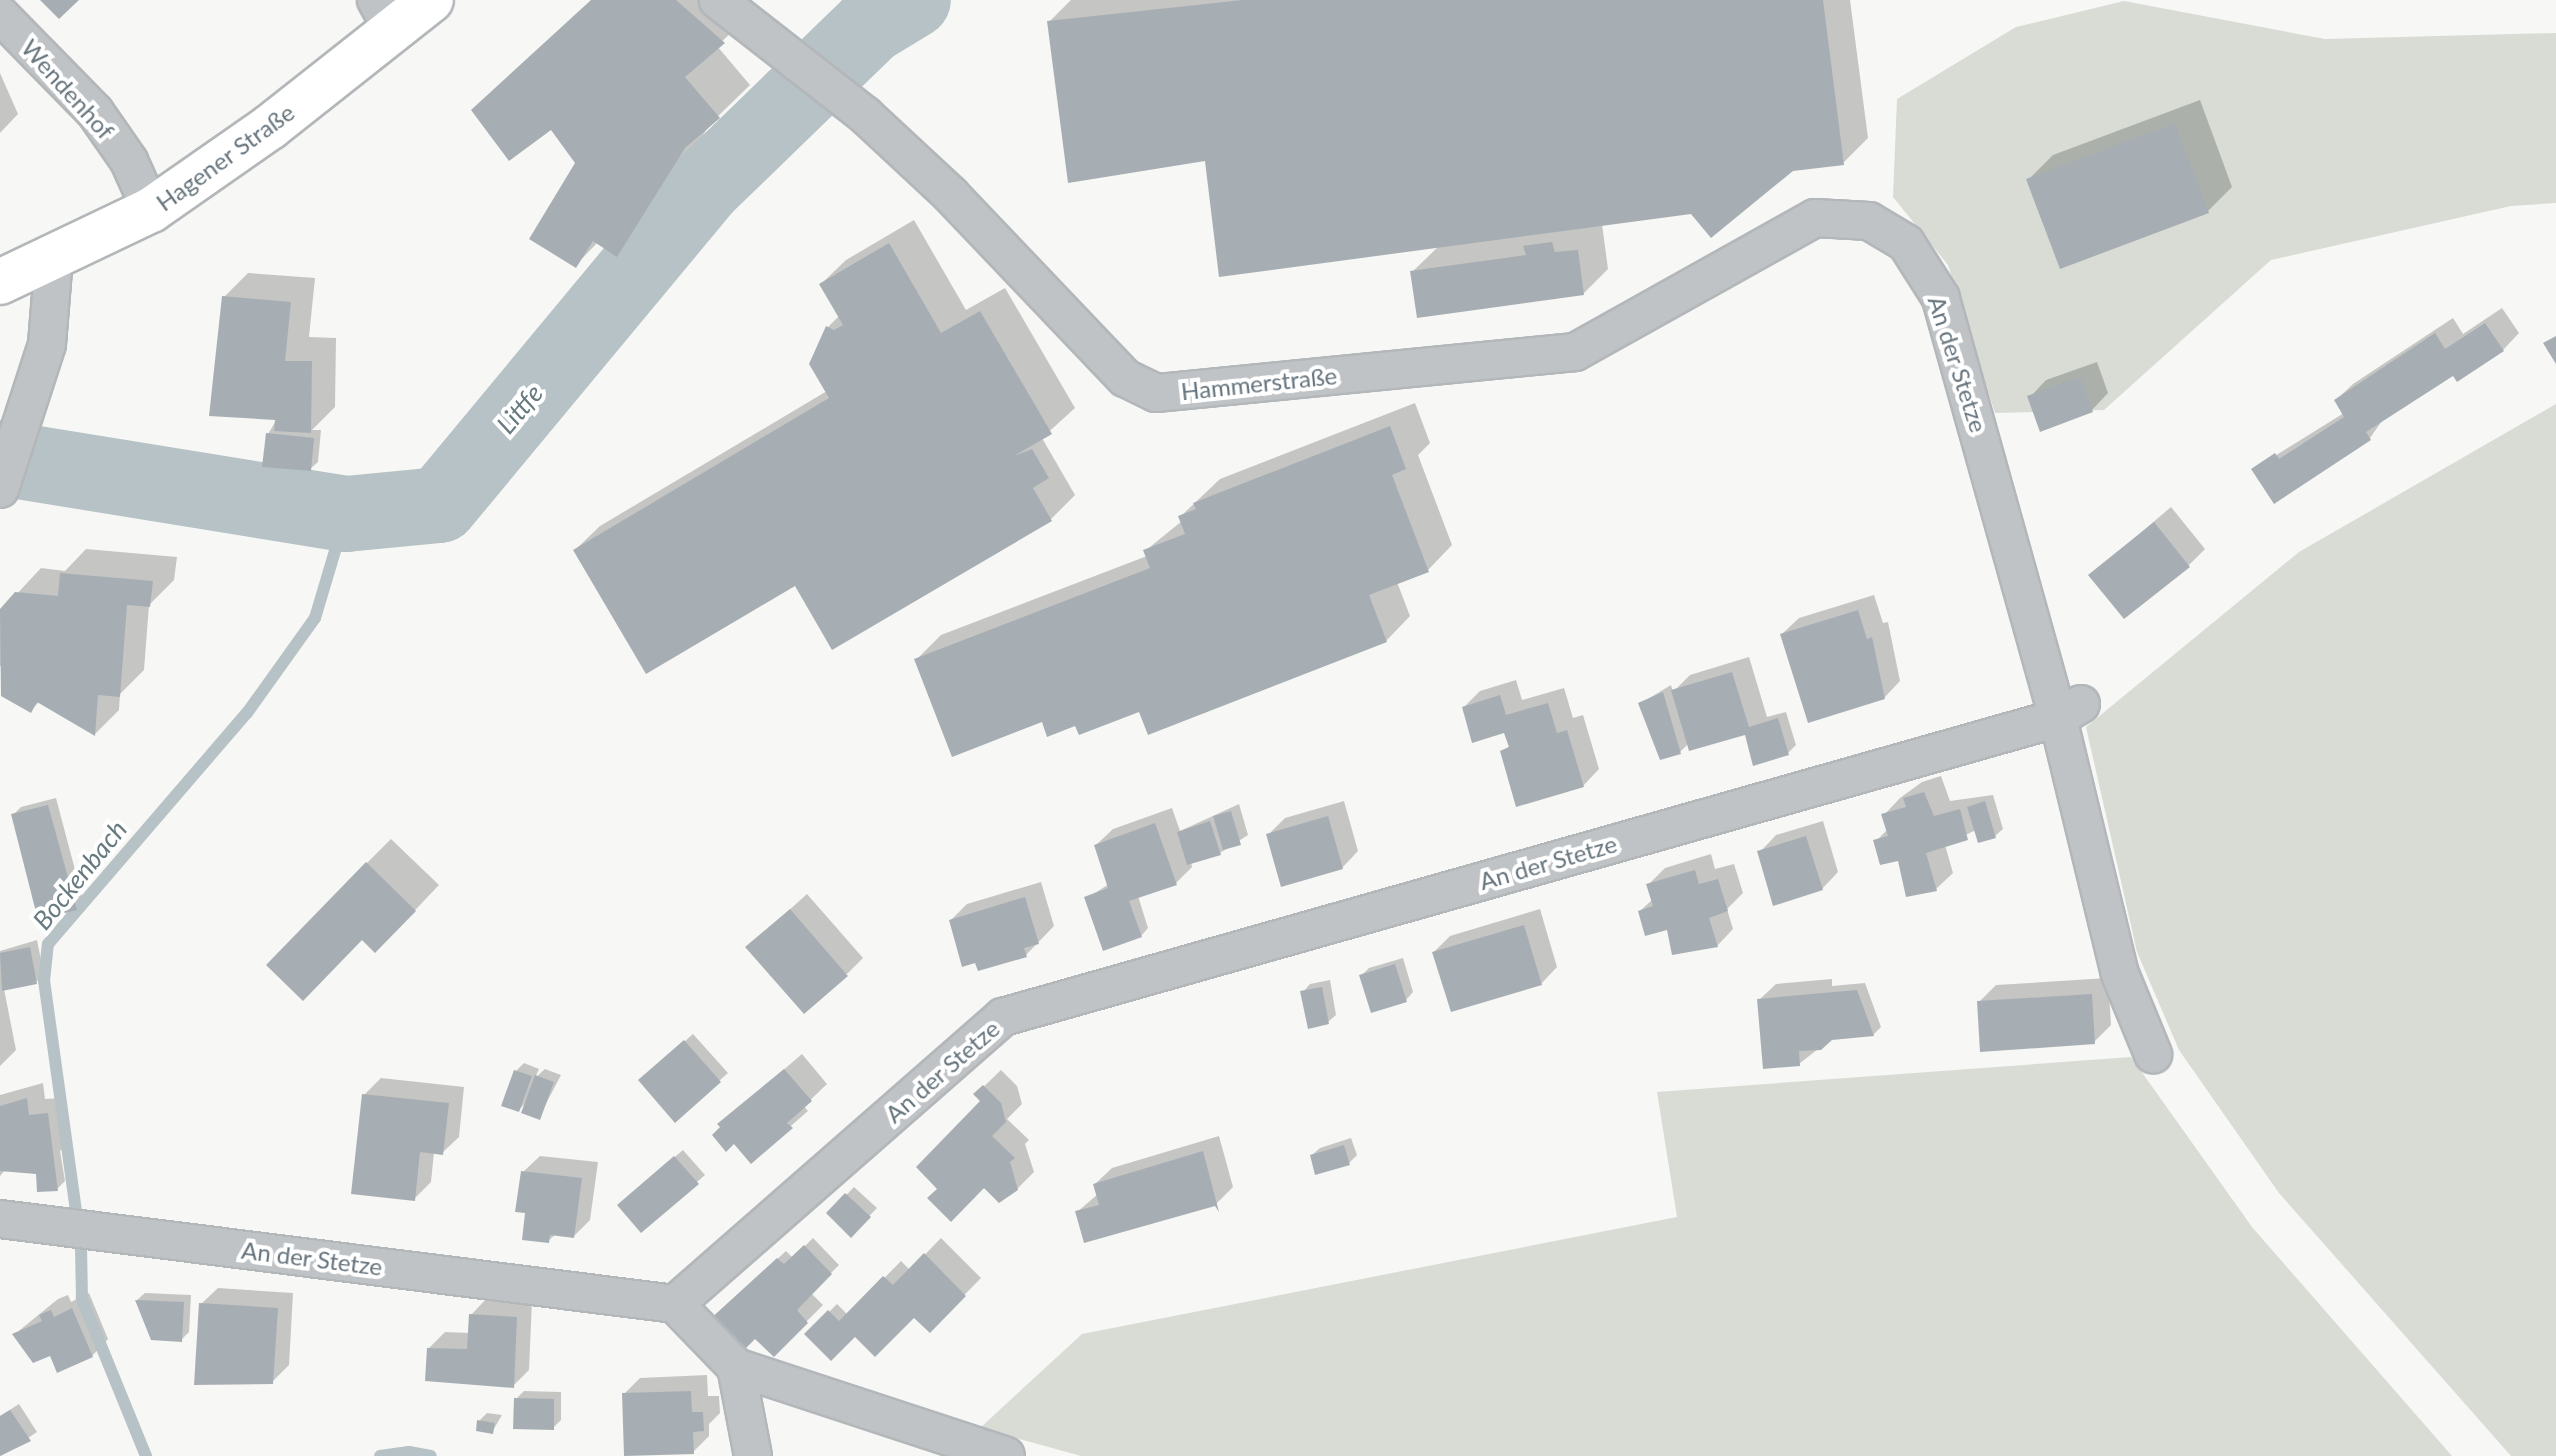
<!DOCTYPE html>
<meta charset="utf-8">
<style>
body{margin:0}
#map{position:relative;width:2556px;height:1456px;overflow:hidden;background:#f7f7f5;font-family:Lato,sans-serif}
div>[style]{position:absolute}
[style*='--x']{left:calc(var(--x)*1px);top:calc(var(--y)*1px);width:calc(var(--w)*1px);rotate:calc(var(--a)*1deg)}
.green>*{inset:0;background:#d8dcd5}
.shadow>*{inset:0;background:#0003}
.stream>*{height:12px;margin:-6px;padding:0 6px;transform-origin:6px;border-radius:6px;background:#b6c2c5}
.river>*{height:76px;margin:-38px;padding:0 38px;transform-origin:38px;border-radius:38px;background:#b6c2c5}
.building>*{inset:0;background:#a7aeb3}
.roads{filter:drop-shadow(2px 0 #b3b7ba) drop-shadow(-2px 0 #b3b7ba) drop-shadow(0 2px #b3b7ba) drop-shadow(0 -2px #b3b7ba)}
.minor>*{height:36px;margin:-18px;padding:0 18px;transform-origin:18px;border-radius:18px;background:#bfc3c6}
.primary>*{height:44px;margin:-22px;padding:0 22px;transform-origin:22px;border-radius:22px;background:#fff}
span{translate:-50% -50%;white-space:nowrap;text-align:center;line-height:1.15;-webkit-text-stroke:8px #fff;paint-order:stroke}
.street-label{font-size:24px;color:#66747d}
.water-label{font-size:26px;color:#667a7f;font-style:italic}
</style>
<div id="map">
<div class="green">
<i style="clip-path:polygon(2124px 1px,2325px 39px,2556px 33px,2556px 203px,2511px 206px,2271px 260px,2104px 410px,1995px 413px,1948px 265px,1893px 197px,1897px 99px,2016px 27px)"></i>
<i style="clip-path:polygon(2556px 404px,2556px 1456px,2511px 1456px,2279px 1193px,2179px 1050px,2137px 952px,2086px 727px,2299px 552px)"></i>
<i style="clip-path:polygon(2131px 1057px,2252px 1227px,2452px 1456px,1081px 1456px,980px 1428px,1082px 1334px,1677px 1217px,1657px 1092px)"></i>
</div>
<div class="shadow">
<i style="clip-path:polygon(592px 0,744px 0,755px 10px,717px 46px,750px 85px,710px 124px,649px 223px,617px 255px,598px 242px,576px 265px,578px 163px)"></i>
<i style="clip-path:polygon(1071px 0,1850px 0,1868px 138px,1843px 163px,1792px 169px,1692px 212px,1602px 224px,1608px 269px,1583px 294px,1412px 272px,1439px 246px,1206px 159px,1049px 22px)"></i>
<i style="clip-path:polygon(0 73px,18px 114px,0 133px)"></i>
<i style="clip-path:polygon(2200px 100px,2232px 187px,2208px 211px,2029px 179px,2053px 155px)"></i>
<i style="clip-path:polygon(914px 220px,966px 310px,1005px 288px,1075px 408px,1042px 438px,1075px 495px,1051px 519px,795px 583px,575px 550px,600px 526px,827px 391px,828px 327px,840px 315px,821px 284px,846px 260px)"></i>
<i style="clip-path:polygon(248px 273px,315px 278px,309px 337px,336px 338px,335px 407px,312px 430px,321px 430px,318px 462px,310px 469px,268px 434px,277px 419px,224px 297px)"></i>
<i style="clip-path:polygon(2502px 308px,2519px 333px,2503px 350px,2454px 373px,2384px 418px,2370px 438px,2325px 467px,2254px 469px,2344px 413px,2336px 400px,2353px 384px,2453px 318px,2463px 334px)"></i>
<i style="clip-path:polygon(2097px 362px,2108px 393px,2092px 410px,2030px 397px,2046px 380px)"></i>
<i style="clip-path:polygon(1415px 403px,1430px 443px,1418px 455px,1452px 545px,1428px 570px,1397px 582px,1410px 616px,1386px 641px,1076px 723px,1043px 719px,916px 660px,941px 635px,1147px 556px,1145px 551px,1182px 521px,1180px 517px,1220px 479px)"></i>
<i style="clip-path:polygon(2171px 507px,2205px 549px,2189px 565px,2091px 575px)"></i>
<i style="clip-path:polygon(86px 549px,177px 557px,174px 580px,149px 605px,144px 670px,120px 694px,119px 710px,95px 734px,40px 701px,30px 711px,6px 666px,0 666px,0 612px,41px 568px,65px 571px)"></i>
<i style="clip-path:polygon(1874px 595px,1883px 623px,1888px 622px,1900px 681px,1884px 698px,1782px 634px,1799px 618px)"></i>
<i style="clip-path:polygon(1749px 657px,1767px 717px,1786px 712px,1796px 745px,1788px 753px,1746px 732px,1689px 743px,1680px 752px,1641px 703px,1671px 685px,1673px 692px,1690px 675px)"></i>
<i style="clip-path:polygon(1516px 680px,1522px 700px,1564px 688px,1573px 718px,1583px 715px,1599px 769px,1583px 786px,1503px 752px,1510px 745px,1505px 731px,1464px 707px,1480px 691px)"></i>
<i style="clip-path:polygon(1941px 776px,1950px 801px,1993px 795px,2003px 829px,1995px 836px,1976px 830px,1945px 845px,1953px 873px,1936px 889px,1876px 841px,1888px 829px,1884px 815px,1900px 798px,1922px 782px)"></i>
<i style="clip-path:polygon(56px 798px,83px 900px,76px 908px,13px 815px,21px 807px)"></i>
<i style="clip-path:polygon(1344px 801px,1358px 851px,1342px 868px,1268px 835px,1285px 818px)"></i>
<i style="clip-path:polygon(1239px 804px,1248px 835px,1220px 853px,1191px 862px,1192px 867px,1176px 883px,1138px 896px,1148px 928px,1141px 936px,1087px 898px,1109px 884px,1096px 845px,1113px 829px,1172px 808px,1180px 831px)"></i>
<i style="clip-path:polygon(1823px 821px,1838px 872px,1822px 889px,1760px 852px,1776px 835px)"></i>
<i style="clip-path:polygon(391px 839px,439px 885px,400px 926px,367px 863px)"></i>
<i style="clip-path:polygon(1711px 854px,1715px 869px,1734px 864px,1743px 893px,1727px 909px,1733px 929px,1717px 946px,1640px 911px,1653px 899px,1649px 884px,1665px 868px)"></i>
<i style="clip-path:polygon(1041px 882px,1054px 926px,1026px 955px,951px 920px,967px 904px)"></i>
<i style="clip-path:polygon(807px 894px,863px 958px,847px 974px,748px 947px)"></i>
<i style="clip-path:polygon(1540px 909px,1557px 967px,1541px 984px,1434px 952px,1450px 936px)"></i>
<i style="clip-path:polygon(37px 940px,44px 975px,36px 982px,4px 989px,16px 1050px,0 1066px,0 951px)"></i>
<i style="clip-path:polygon(1403px 958px,1413px 992px,1406px 1000px,1361px 976px,1369px 968px)"></i>
<i style="clip-path:polygon(2108px 978px,2111px 1025px,2094px 1042px,1979px 1002px,1996px 985px)"></i>
<i style="clip-path:polygon(1832px 979px,1832px 986px,1865px 983px,1881px 1027px,1873px 1035px,1832px 1038px,1799px 1064px,1759px 1000px,1776px 984px)"></i>
<i style="clip-path:polygon(1330px 980px,1336px 1015px,1328px 1022px,1303px 992px,1310px 984px)"></i>
<i style="clip-path:polygon(693px 1034px,728px 1073px,675px 1120px,649px 1073px)"></i>
<i style="clip-path:polygon(802px 1054px,827px 1084px,804px 1106px,808px 1111px,751px 1161px,720px 1124px)"></i>
<i style="clip-path:polygon(524px 1063px,539px 1069px,535px 1078px,545px 1069px,561px 1075px,539px 1117px,528px 1100px,519px 1110px,516px 1071px)"></i>
<i style="clip-path:polygon(1001px 1070px,1017px 1086px,1022px 1104px,1007px 1119px,1029px 1140px,1025px 1144px,1034px 1172px,1017px 1189px,940px 1188px,982px 1101px,976px 1094px)"></i>
<i style="clip-path:polygon(381px 1078px,464px 1087px,459px 1137px,442px 1153px,434px 1152px,431px 1182px,414px 1199px,364px 1095px)"></i>
<i style="clip-path:polygon(43px 1083px,45px 1099px,63px 1098px,69px 1143px,60px 1151px,65px 1181px,57px 1189px,37px 1172px,6px 1169px,0 1176px,0 1095px)"></i>
<i style="clip-path:polygon(1219px 1136px,1233px 1187px,1216px 1204px,1077px 1212px,1098px 1194px,1095px 1184px,1112px 1168px)"></i>
<i style="clip-path:polygon(1351px 1138px,1357px 1155px,1349px 1163px,1312px 1155px,1320px 1148px)"></i>
<i style="clip-path:polygon(683px 1150px,705px 1175px,642px 1230px,627px 1197px)"></i>
<i style="clip-path:polygon(540px 1156px,598px 1162px,590px 1220px,574px 1236px,556px 1234px,548px 1241px,528px 1211px,523px 1172px)"></i>
<i style="clip-path:polygon(854px 1187px,877px 1208px,851px 1235px,829px 1213px)"></i>
<i style="clip-path:polygon(813px 1238px,839px 1265px,811px 1293px,823px 1305px,774px 1354px,727px 1305px,786px 1251px,793px 1258px)"></i>
<i style="clip-path:polygon(941px 1238px,981px 1278px,930px 1330px,914px 1315px,855px 1334px,807px 1334px,837px 1304px,848px 1315px,901px 1261px,910px 1270px)"></i>
<i style="clip-path:polygon(218px 1288px,293px 1293px,289px 1365px,272px 1382px,201px 1304px)"></i>
<i style="clip-path:polygon(89px 1293px,108px 1339px,92px 1356px,15px 1334px,58px 1299px,68px 1295px,71px 1302px)"></i>
<i style="clip-path:polygon(145px 1293px,191px 1295px,189px 1332px,181px 1340px,152px 1338px,137px 1300px)"></i>
<i style="clip-path:polygon(487px 1298px,532px 1301px,529px 1370px,513px 1386px,429px 1348px,445px 1332px,470px 1333px,471px 1315px)"></i>
<i style="clip-path:polygon(707px 1375px,708px 1396px,719px 1396px,720px 1413px,709px 1424px,709px 1436px,693px 1452px,624px 1394px,640px 1378px)"></i>
<i style="clip-path:polygon(524px 1391px,561px 1392px,561px 1420px,553px 1428px,516px 1399px)"></i>
<i style="clip-path:polygon(19px 1404px,37px 1432px,1px 1456px,0 1416px)"></i>
<i style="clip-path:polygon(487px 1413px,502px 1415px,492px 1432px,479px 1421px)"></i>
</div>
<div class="stream">
<i style="--x:146;--y:1456;--w:170;--a:-112.2"></i>
<i style="--x:82;--y:1299;--w:52;--a:-91.1"></i>
<i style="--x:81;--y:1247;--w:269;--a:-97.9"></i>
<i style="--x:44;--y:981;--w:37;--a:-84"></i>
<i style="--x:48;--y:944;--w:305;--a:-49.3"></i>
<i style="--x:247;--y:713;--w:117;--a:-54.4"></i>
<i style="--x:315;--y:618;--w:109;--a:-73.4"></i>
<i style="--x:380;--y:1456;--w:29;--a:-8"></i>
<i style="--x:409;--y:1452;--w:22;--a:10"></i>
</div>
<div class="river">
<i style="--x:0;--y:458;--w:351;--a:9.2"></i>
<i style="--x:346;--y:514;--w:94;--a:-5.5"></i>
<i style="--x:440;--y:505;--w:416;--a:-50.3"></i>
<i style="--x:706;--y:185;--w:228;--a:-44.1"></i>
<i style="--x:870;--y:26;--w:50;--a:-31.2"></i>
</div>
<div class="building">
<i style="clip-path:polygon(40px 0,79px 0,59px 19px)"></i>
<i style="clip-path:polygon(591px 0,676px 0,725px 43px,685px 77px,720px 118px,685px 148px,617px 257px,593px 241px,576px 268px,529px 239px,575px 163px,551px 130px,509px 161px,471px 110px)"></i>
<i style="clip-path:polygon(1243px 0,1823px 0,1844px 165px,1793px 171px,1711px 238px,1691px 214px,1219px 277px,1205px 161px,1068px 183px,1047px 21px)"></i>
<i style="clip-path:polygon(2175px 123px,2209px 213px,2060px 269px,2026px 179px)"></i>
<i style="clip-path:polygon(1552px 242px,1555px 252px,1578px 250px,1584px 295px,1417px 318px,1410px 271px,1526px 255px,1523px 246px)"></i>
<i style="clip-path:polygon(889px 243px,941px 333px,980px 311px,1052px 434px,1014px 456px,1032px 449px,1049px 478px,1033px 488px,1052px 521px,832px 650px,795px 586px,646px 674px,573px 550px,829px 398px,809px 364px,826px 326px,834px 330px,843px 325px,819px 284px)"></i>
<i style="clip-path:polygon(222px 296px,291px 302px,285px 361px,312px 361px,311px 433px,274px 431px,275px 420px,209px 416px)"></i>
<i style="clip-path:polygon(2485px 323px,2504px 351px,2457px 382px,2453px 376px,2366px 432px,2371px 440px,2274px 504px,2251px 469px,2275px 453px,2279px 459px,2344px 417px,2334px 400px,2435px 333px,2445px 349px)"></i>
<i style="clip-path:polygon(2556px 336px,2556px 364px,2543px 343px)"></i>
<i style="clip-path:polygon(2080px 377px,2093px 412px,2040px 432px,2027px 396px)"></i>
<i style="clip-path:polygon(1390px 426px,1406px 469px,1392px 475px,1429px 572px,1369px 595px,1387px 642px,1148px 735px,1139px 712px,1079px 735px,1075px 726px,1047px 737px,1042px 722px,952px 757px,914px 659px,1150px 568px,1143px 550px,1185px 534px,1178px 516px,1196px 509px,1193px 503px)"></i>
<i style="clip-path:polygon(266px 433px,314px 438px,311px 471px,262px 467px)"></i>
<i style="clip-path:polygon(2154px 522px,2190px 567px,2124px 619px,2088px 575px)"></i>
<i style="clip-path:polygon(60px 573px,153px 581px,150px 607px,127px 605px,120px 697px,98px 695px,95px 736px,37px 702px,31px 713px,1px 696px,0 609px,15px 592px,58px 596px)"></i>
<i style="clip-path:polygon(1858px 610px,1867px 639px,1872px 637px,1885px 699px,1808px 723px,1780px 634px)"></i>
<i style="clip-path:polygon(1732px 672px,1749px 727px,1778px 718px,1789px 755px,1753px 766px,1745px 735px,1689px 751px,1671px 690px)"></i>
<i style="clip-path:polygon(1663px 692px,1681px 754px,1660px 760px,1638px 703px)"></i>
<i style="clip-path:polygon(1500px 695px,1506px 715px,1548px 703px,1557px 733px,1567px 730px,1584px 787px,1516px 807px,1500px 751px,1509px 747px,1504px 733px,1472px 743px,1462px 707px)"></i>
<i style="clip-path:polygon(1924px 792px,1934px 816px,1960px 809px,1968px 840px,1926px 853px,1937px 891px,1906px 897px,1898px 861px,1880px 865px,1873px 840px,1888px 836px,1881px 814px,1906px 807px,1903px 798px)"></i>
<i style="clip-path:polygon(1985px 801px,1996px 838px,1978px 843px,1967px 807px)"></i>
<i style="clip-path:polygon(48px 805px,77px 910px,38px 920px,11px 814px)"></i>
<i style="clip-path:polygon(1231px 811px,1241px 845px,1223px 850px,1213px 816px)"></i>
<i style="clip-path:polygon(1328px 816px,1343px 869px,1281px 887px,1266px 834px)"></i>
<i style="clip-path:polygon(1210px 821px,1221px 855px,1187px 865px,1177px 832px)"></i>
<i style="clip-path:polygon(1155px 823px,1177px 885px,1129px 901px,1142px 937px,1103px 951px,1084px 897px,1108px 888px,1094px 845px)"></i>
<i style="clip-path:polygon(1806px 836px,1823px 890px,1773px 906px,1757px 851px)"></i>
<i style="clip-path:polygon(366px 862px,416px 911px,375px 953px,362px 940px,303px 1001px,266px 965px)"></i>
<i style="clip-path:polygon(1695px 870px,1699px 884px,1718px 879px,1728px 911px,1709px 918px,1718px 947px,1672px 955px,1667px 930px,1645px 936px,1638px 911px,1653px 906px,1646px 884px)"></i>
<i style="clip-path:polygon(1025px 897px,1039px 944px,1024px 948px,1027px 957px,978px 971px,975px 963px,962px 967px,949px 920px)"></i>
<i style="clip-path:polygon(790px 909px,848px 976px,804px 1014px,745px 947px)"></i>
<i style="clip-path:polygon(1524px 925px,1542px 985px,1451px 1012px,1432px 952px)"></i>
<i style="clip-path:polygon(30px 947px,37px 984px,2px 991px,0 953px)"></i>
<i style="clip-path:polygon(1395px 964px,1407px 1002px,1371px 1013px,1359px 975px)"></i>
<i style="clip-path:polygon(1322px 987px,1329px 1024px,1308px 1029px,1300px 991px)"></i>
<i style="clip-path:polygon(1857px 990px,1874px 1036px,1832px 1040px,1821px 1050px,1799px 1051px,1800px 1066px,1763px 1069px,1757px 999px)"></i>
<i style="clip-path:polygon(2092px 994px,2095px 1044px,1980px 1052px,1977px 1001px)"></i>
<i style="clip-path:polygon(684px 1040px,721px 1082px,675px 1123px,638px 1080px)"></i>
<i style="clip-path:polygon(784px 1069px,812px 1101px,787px 1123px,793px 1128px,751px 1164px,734px 1144px,726px 1152px,712px 1135px,720px 1127px,717px 1124px)"></i>
<i style="clip-path:polygon(514px 1070px,532px 1076px,519px 1112px,501px 1106px)"></i>
<i style="clip-path:polygon(535px 1075px,554px 1082px,540px 1120px,521px 1113px)"></i>
<i style="clip-path:polygon(983px 1085px,1001px 1103px,1006px 1122px,992px 1136px,1015px 1158px,1010px 1162px,1018px 1190px,999px 1203px,984px 1188px,951px 1222px,927px 1198px,937px 1189px,916px 1167px,980px 1101px,973px 1094px)"></i>
<i style="clip-path:polygon(362px 1094px,449px 1103px,443px 1155px,420px 1152px,415px 1201px,351px 1194px)"></i>
<i style="clip-path:polygon(27px 1098px,29px 1115px,48px 1113px,58px 1191px,37px 1192px,36px 1174px,0 1171px,0 1106px)"></i>
<i style="clip-path:polygon(1344px 1145px,1350px 1165px,1315px 1175px,1310px 1155px)"></i>
<i style="clip-path:polygon(1203px 1151px,1219px 1212px,1215px 1206px,1084px 1243px,1075px 1211px,1099px 1205px,1093px 1184px)"></i>
<i style="clip-path:polygon(674px 1156px,699px 1184px,641px 1233px,617px 1205px)"></i>
<i style="clip-path:polygon(521px 1171px,582px 1178px,574px 1238px,550px 1235px,549px 1243px,522px 1240px,525px 1213px,515px 1212px)"></i>
<i style="clip-path:polygon(845px 1193px,871px 1217px,851px 1238px,826px 1213px)"></i>
<i style="clip-path:polygon(804px 1245px,832px 1274px,797px 1310px,808px 1323px,774px 1357px,755px 1339px,746px 1348px,735px 1338px,730px 1343px,708px 1321px,777px 1258px,784px 1264px)"></i>
<i style="clip-path:polygon(924px 1253px,966px 1296px,930px 1333px,914px 1318px,875px 1357px,855px 1337px,831px 1361px,804px 1334px,828px 1310px,839px 1321px,883px 1276px,893px 1285px)"></i>
<i style="clip-path:polygon(135px 1300px,184px 1302px,182px 1342px,151px 1340px)"></i>
<i style="clip-path:polygon(199px 1303px,278px 1308px,273px 1384px,194px 1385px)"></i>
<i style="clip-path:polygon(72px 1308px,93px 1357px,57px 1373px,50px 1356px,33px 1363px,12px 1334px,42px 1321px,39px 1315px,51px 1310px,54px 1317px)"></i>
<i style="clip-path:polygon(469px 1314px,517px 1317px,514px 1388px,425px 1381px,427px 1348px,467px 1349px)"></i>
<i style="clip-path:polygon(691px 1391px,692px 1412px,703px 1412px,704px 1431px,693px 1432px,694px 1454px,624px 1456px,622px 1393px)"></i>
<i style="clip-path:polygon(514px 1398px,554px 1399px,554px 1430px,513px 1429px)"></i>
<i style="clip-path:polygon(10px 1410px,31px 1441px,0 1456px,0 1416px)"></i>
<i style="clip-path:polygon(477px 1420px,495px 1423px,493px 1434px,476px 1431px)"></i>
</div>
<div class="roads">
<div class="minor">
<i style="--x:376;--y:0;--w:33;--a:61"></i>
<i style="--x:0;--y:15;--w:136;--a:45.6"></i>
<i style="--x:95;--y:112;--w:60;--a:55.2"></i>
<i style="--x:129;--y:161;--w:54;--a:65.8"></i>
<i style="--x:0;--y:489;--w:152;--a:-72"></i>
<i style="--x:47;--y:344;--w:87;--a:-85.4"></i>
<i style="--x:2081;--y:704;--w:27;--a:149"></i>
<i style="--x:2058;--y:718;--w:263;--a:76.4"></i>
<i style="--x:2120;--y:974;--w:87;--a:67.6"></i>
<i style="--x:0;--y:1219;--w:680;--a:7.18"></i>
<i style="--x:675;--y:1304;--w:436;--a:-41.2"></i>
<i style="--x:1003;--y:1017;--w:1097;--a:-15.82"></i>
<i style="--x:2058;--y:718;--w:436;--a:-105.6"></i>
<i style="--x:1941;--y:298;--w:65;--a:-122.5"></i>
<i style="--x:1906;--y:243;--w:43;--a:-149.3"></i>
<i style="--x:1869;--y:221;--w:54;--a:-176.8"></i>
<i style="--x:1815;--y:218;--w:275;--a:150.8"></i>
<i style="--x:1575;--y:352;--w:421;--a:174.4"></i>
<i style="--x:1156;--y:393;--w:34;--a:-154"></i>
<i style="--x:1125;--y:378;--w:253;--a:-133.6"></i>
<i style="--x:951;--y:195;--w:117;--a:-137.1"></i>
<i style="--x:865;--y:115;--w:187;--a:-142"></i>
<i style="--x:675;--y:1304;--w:88;--a:45.9"></i>
<i style="--x:736;--y:1367;--w:91;--a:79.2"></i>
<i style="--x:736;--y:1367;--w:284;--a:18.2"></i>
</div>
<div class="primary">
<i style="--x:0;--y:282;--w:167;--a:-25.5"></i>
<i style="--x:151;--y:210;--w:145;--a:-34.9"></i>
<i style="--x:270;--y:127;--w:205;--a:-38.3"></i>
</div>
</div>
<div class="street-label">
<span style="left:68px;top:89px;rotate:48deg">Wendenhof</span>
<span style="left:225px;top:157px;rotate:-36deg">Hagener Straße</span>
<span style="left:1958px;top:364px;rotate:72deg">An der Stetze</span>
<span style="left:1259px;top:383px;rotate:-6deg">Hammerstraße</span>
<span style="left:1548px;top:862px;rotate:-16deg">An der Stetze</span>
<span style="left:942px;top:1071px;rotate:-41deg">An der Stetze</span>
<span style="left:312px;top:1258px;rotate:7deg">An der Stetze</span>
</div>
<div class="water-label">
<span style="left:520px;top:409px;rotate:-50deg">Littfe</span>
<span style="left:80px;top:875px;rotate:-51deg">Bockenbach</span>
</div>
</div>
